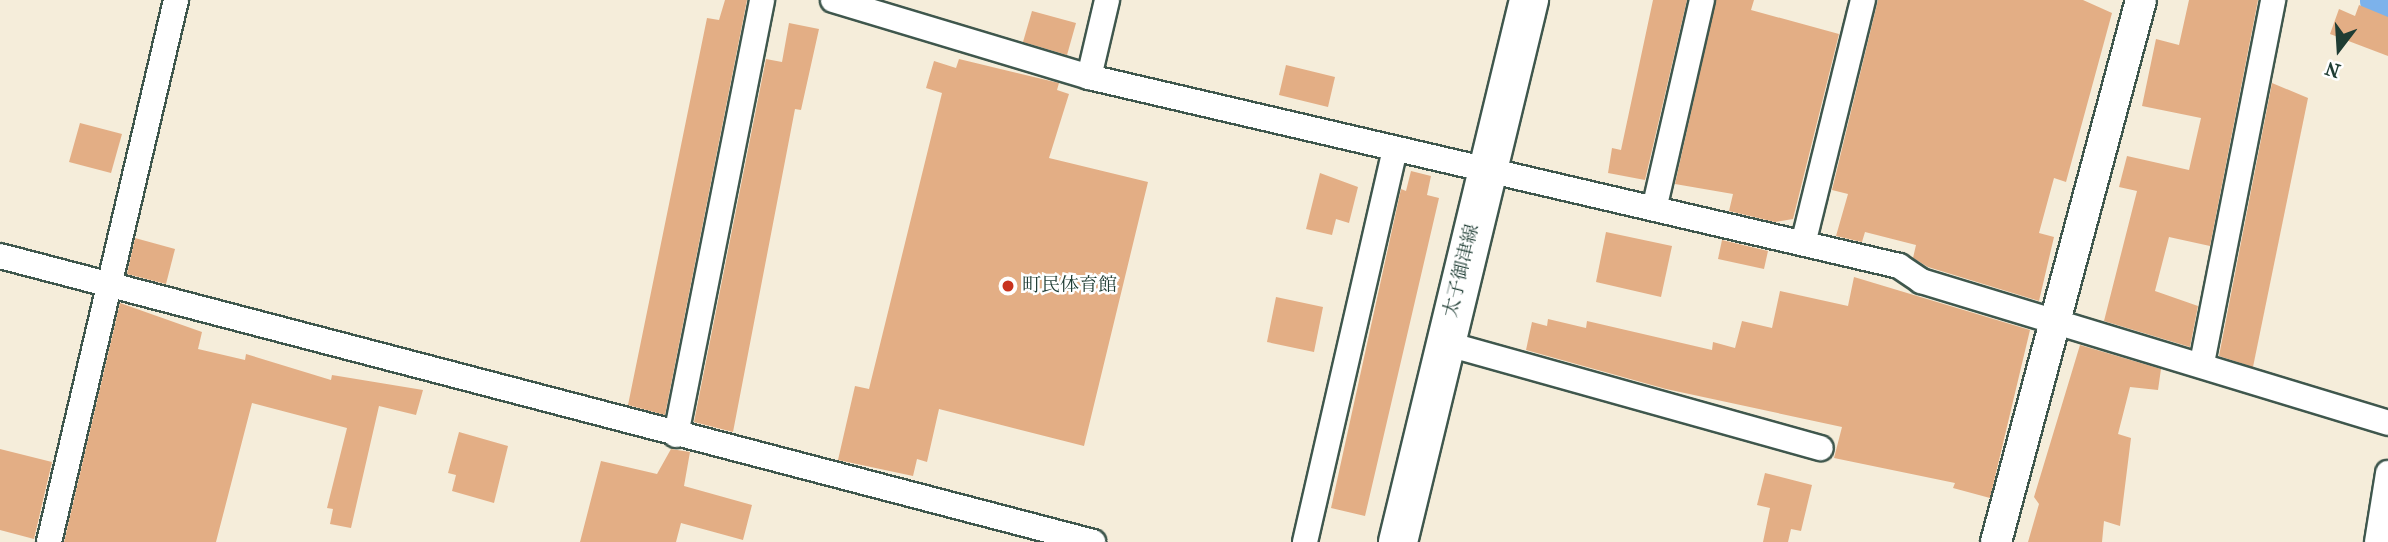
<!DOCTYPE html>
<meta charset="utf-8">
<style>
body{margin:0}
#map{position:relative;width:2388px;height:542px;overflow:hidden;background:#f5edda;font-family:"IM FELL French Canon","Noto Serif JP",serif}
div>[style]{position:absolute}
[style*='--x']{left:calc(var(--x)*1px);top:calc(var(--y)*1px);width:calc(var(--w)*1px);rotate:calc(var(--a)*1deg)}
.river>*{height:49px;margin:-24.5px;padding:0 24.5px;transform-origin:24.5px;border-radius:24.5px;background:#7cb2eb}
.building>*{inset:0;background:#e3ae85}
.roads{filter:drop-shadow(2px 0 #3f574d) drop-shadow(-2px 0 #3f574d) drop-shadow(0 2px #3f574d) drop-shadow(0 -2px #3f574d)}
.minor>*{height:24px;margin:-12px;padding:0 12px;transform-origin:12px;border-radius:12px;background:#fff}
.tertiary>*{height:30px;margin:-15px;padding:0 15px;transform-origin:15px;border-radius:15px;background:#fff}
.primary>*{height:38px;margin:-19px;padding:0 19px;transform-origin:19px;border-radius:19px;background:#fff}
.dots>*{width:19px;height:19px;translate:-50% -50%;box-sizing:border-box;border:4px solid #fff;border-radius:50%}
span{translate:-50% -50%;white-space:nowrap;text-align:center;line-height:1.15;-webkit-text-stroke:5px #fff;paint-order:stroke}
.street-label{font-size:19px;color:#1f3d34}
.poi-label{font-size:19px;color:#1f3d34}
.left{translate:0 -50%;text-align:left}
.north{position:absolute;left:2304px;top:14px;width:70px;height:70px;-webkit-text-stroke:5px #fff;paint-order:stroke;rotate:197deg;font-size:19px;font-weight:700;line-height:28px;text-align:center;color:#1f3d34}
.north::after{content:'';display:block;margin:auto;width:24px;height:32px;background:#1f3d34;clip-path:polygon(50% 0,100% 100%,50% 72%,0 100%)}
</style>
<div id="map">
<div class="river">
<i style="--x:2384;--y:0;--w:5;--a:37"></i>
</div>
<div class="building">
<i style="clip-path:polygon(725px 0,747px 0,665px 415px,628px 405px,707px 18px,719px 20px)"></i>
<i style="clip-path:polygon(1653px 0,1687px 0,1645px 180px,1608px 173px,1612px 148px,1621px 150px)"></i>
<i style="clip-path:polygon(1716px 0,1754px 0,1751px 10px,1839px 34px,1793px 219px,1775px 222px,1729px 211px,1733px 194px,1675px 184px)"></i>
<i style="clip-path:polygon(1878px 0,2083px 0,2112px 13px,2066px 182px,2054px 178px,2039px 233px,2054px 237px,2039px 301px,1928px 267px,1913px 258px,1916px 245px,1865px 232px,1862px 242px,1836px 236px,1848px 194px,1832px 190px)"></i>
<i style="clip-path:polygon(2189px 0,2258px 0,2210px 246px,2169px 237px,2155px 291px,2198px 306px,2190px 347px,2104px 321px,2137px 191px,2119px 187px,2127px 156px,2189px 170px,2201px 118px,2142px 106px,2156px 39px,2179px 45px)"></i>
<i style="clip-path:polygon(2359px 5px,2388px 17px,2388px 56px,2330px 34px,2339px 9px,2355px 16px)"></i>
<i style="clip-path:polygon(1032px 11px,1076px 23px,1067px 55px,1023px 42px)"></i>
<i style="clip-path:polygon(789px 23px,819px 29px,801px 110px,795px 109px,733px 432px,694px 422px,766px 59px,782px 62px)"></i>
<i style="clip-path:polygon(959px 59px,1059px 83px,1057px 90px,1069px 94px,1049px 158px,1148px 182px,1084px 446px,939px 409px,927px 462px,917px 459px,913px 476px,838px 460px,855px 386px,869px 389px,942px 93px,926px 88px,934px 61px,956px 68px)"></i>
<i style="clip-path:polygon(1286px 65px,1335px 77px,1328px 107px,1279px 95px)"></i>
<i style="clip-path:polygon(2272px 83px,2308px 98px,2253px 367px,2219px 356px)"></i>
<i style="clip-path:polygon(80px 123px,122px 134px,111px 173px,69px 162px)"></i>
<i style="clip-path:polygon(1411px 171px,1431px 176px,1427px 195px,1439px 198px,1365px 516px,1331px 508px,1401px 189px,1406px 191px)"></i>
<i style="clip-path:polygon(1320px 173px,1358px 187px,1349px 223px,1336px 219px,1332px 235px,1306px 229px)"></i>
<i style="clip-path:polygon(1606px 232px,1672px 246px,1661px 297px,1596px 282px)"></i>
<i style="clip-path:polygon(135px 238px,175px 249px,166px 284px,127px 274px)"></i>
<i style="clip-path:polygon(1722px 240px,1768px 251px,1764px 269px,1718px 259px)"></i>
<i style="clip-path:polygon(1854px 277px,2030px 330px,1990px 498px,1953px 488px,1955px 483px,1834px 458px,1842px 427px,1666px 389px,1526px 350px,1532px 322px,1547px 326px,1548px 319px,1586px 328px,1587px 321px,1712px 350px,1713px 342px,1735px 348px,1742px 321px,1772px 328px,1780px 291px,1848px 306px)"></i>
<i style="clip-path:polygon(1276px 297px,1323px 307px,1314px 352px,1267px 342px)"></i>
<i style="clip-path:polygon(120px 303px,202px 332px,198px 349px,245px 360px,246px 354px,331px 380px,332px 375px,423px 390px,416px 415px,379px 406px,351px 528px,330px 524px,333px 509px,327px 508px,347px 428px,252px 403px,216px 542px,64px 542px)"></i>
<i style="clip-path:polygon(2080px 345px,2161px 369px,2158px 390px,2130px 387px,2118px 434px,2131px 438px,2120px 526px,2104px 521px,2102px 542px,2028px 542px,2039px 504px,2034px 497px)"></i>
<i style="clip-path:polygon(459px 432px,508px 446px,494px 503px,452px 491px,456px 475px,448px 473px)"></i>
<i style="clip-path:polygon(0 449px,52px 462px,34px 539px,0 530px)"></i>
<i style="clip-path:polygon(671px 449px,690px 452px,684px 486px,752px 505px,743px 540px,681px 523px,676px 542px,580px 542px,601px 461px,657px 474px)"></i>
<i style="clip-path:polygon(1765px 473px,1812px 485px,1801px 531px,1791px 529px,1788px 542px,1763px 542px,1770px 508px,1757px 505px)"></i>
</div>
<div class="roads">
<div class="minor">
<i style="--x:833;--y:0;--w:267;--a:16.7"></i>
<i style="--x:1089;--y:77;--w:832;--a:13.13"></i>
<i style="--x:1899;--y:266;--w:27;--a:34"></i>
<i style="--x:1921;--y:281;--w:488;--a:16.9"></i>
<i style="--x:1089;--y:77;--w:79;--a:-76.8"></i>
<i style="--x:1655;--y:205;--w:210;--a:-77.1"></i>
<i style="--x:1804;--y:240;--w:247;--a:-76.2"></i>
<i style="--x:0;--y:256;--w:1130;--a:14.66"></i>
<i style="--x:1444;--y:343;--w:391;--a:15.6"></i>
<i style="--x:2202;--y:363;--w:370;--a:-78.9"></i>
<i style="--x:676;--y:435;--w:443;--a:-78.8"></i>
<i style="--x:49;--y:542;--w:557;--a:-76.81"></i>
<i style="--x:1305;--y:542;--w:400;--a:-77.1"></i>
<i style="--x:2377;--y:542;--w:70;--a:-80.9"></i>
</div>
<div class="tertiary">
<i style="--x:1996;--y:542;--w:561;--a:-75.02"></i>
</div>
<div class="primary">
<i style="--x:1398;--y:542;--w:558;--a:-76.41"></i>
</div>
</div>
<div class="dots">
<i style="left:1008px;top:286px;background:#c8321e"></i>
</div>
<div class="street-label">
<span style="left:1462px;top:271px;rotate:-76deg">太子御津線</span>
</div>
<div class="poi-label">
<span class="left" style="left:1022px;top:286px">町民体育館</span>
</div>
<div class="north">N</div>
</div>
